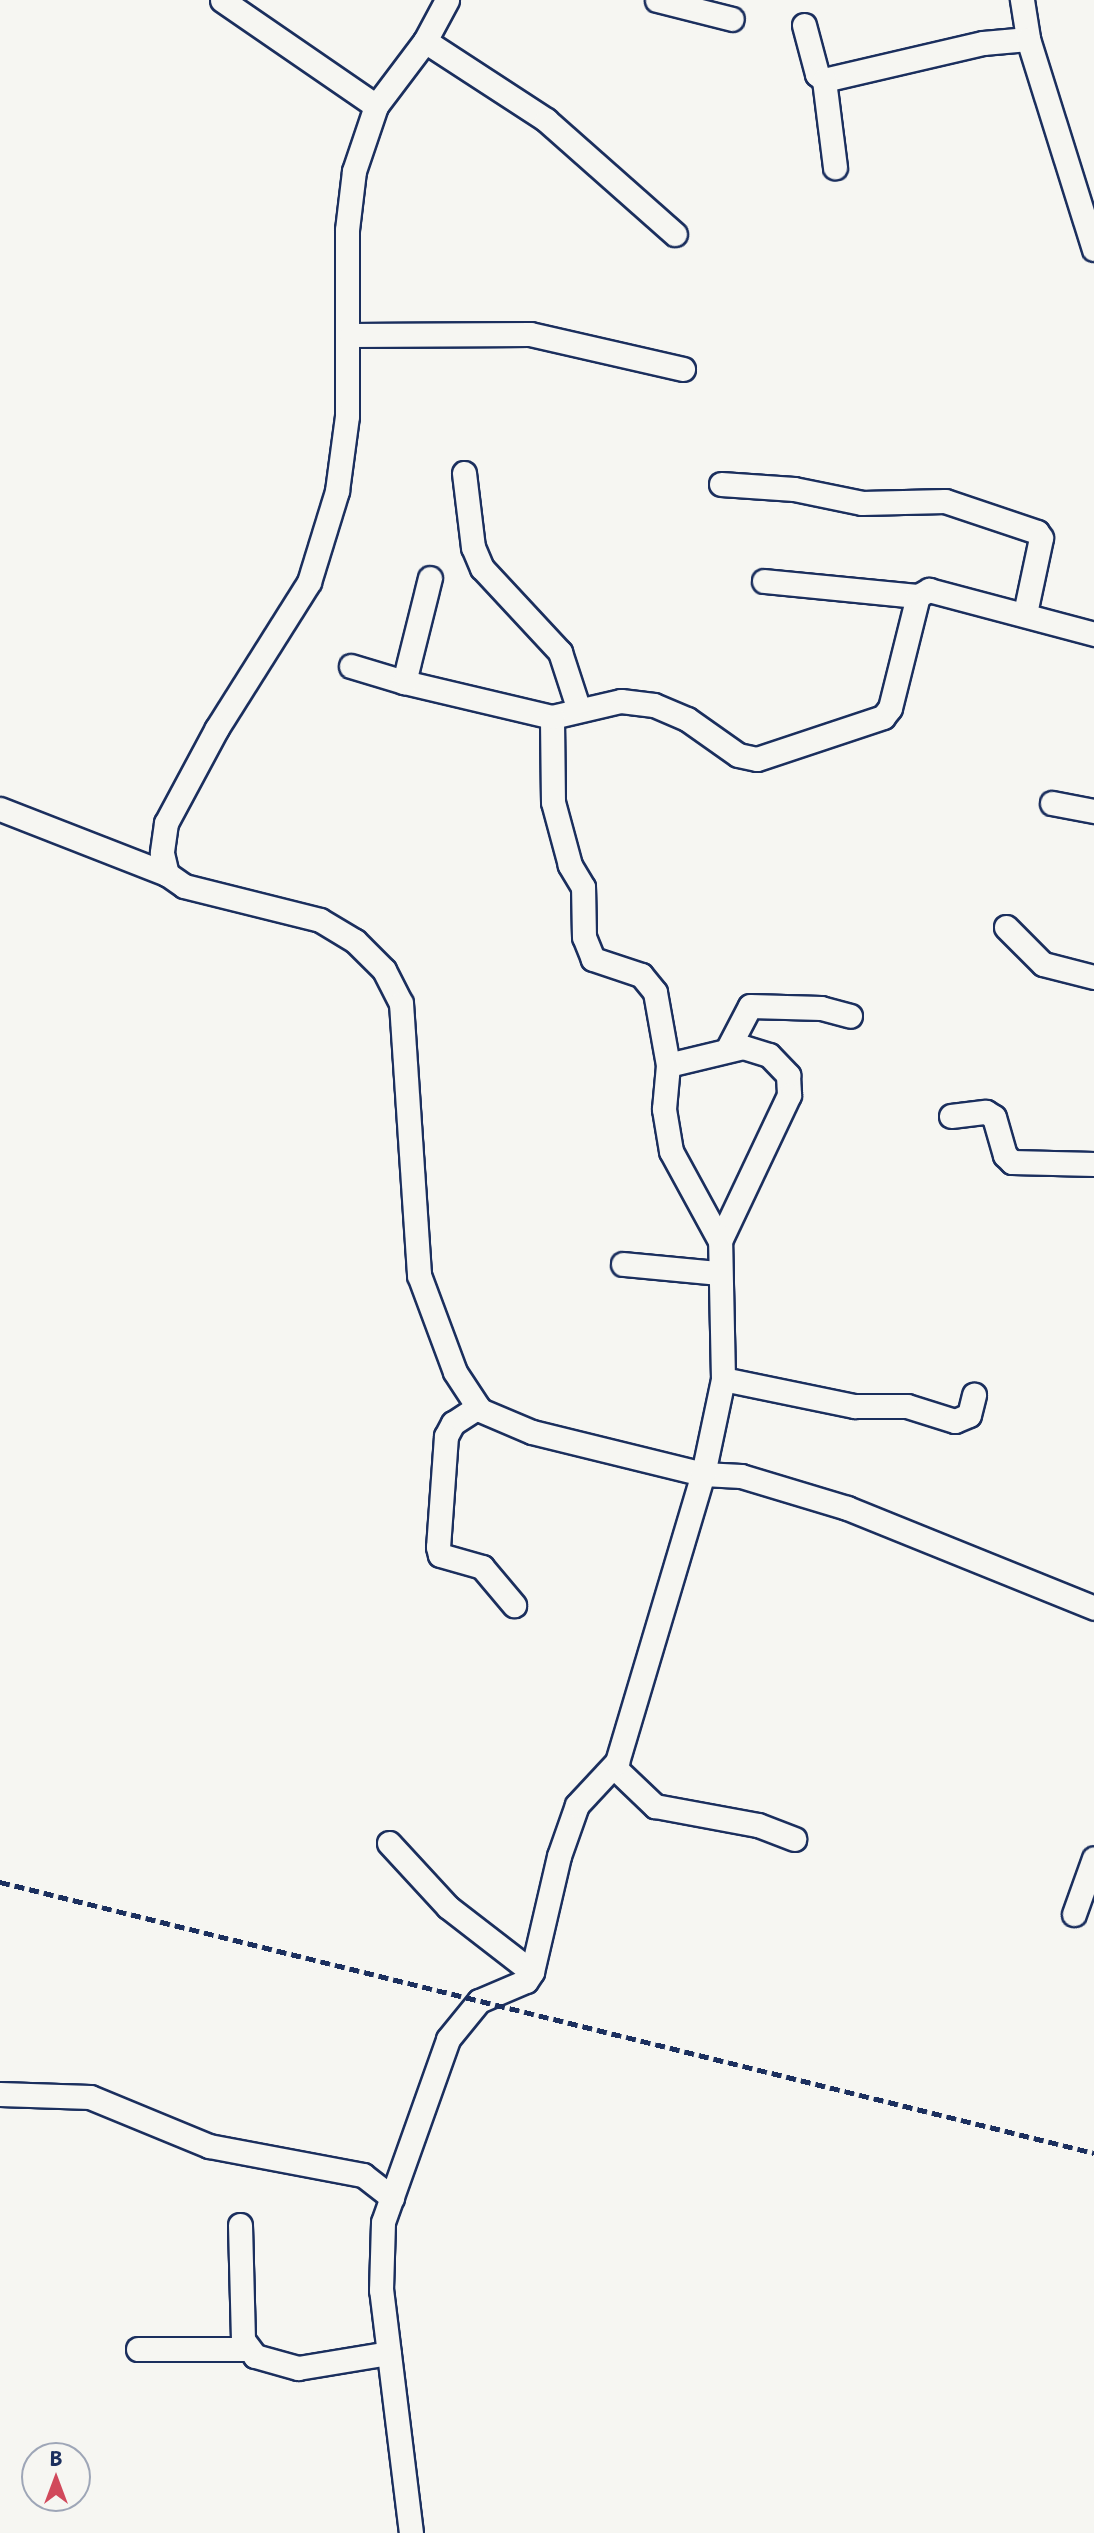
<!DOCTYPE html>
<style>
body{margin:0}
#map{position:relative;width:1094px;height:2533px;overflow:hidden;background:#f6f6f2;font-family:"Playpen Sans",sans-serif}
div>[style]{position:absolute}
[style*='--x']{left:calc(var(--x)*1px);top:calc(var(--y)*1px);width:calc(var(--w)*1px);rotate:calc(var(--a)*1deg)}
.roads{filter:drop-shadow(2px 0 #1b2f5e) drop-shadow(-2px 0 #1b2f5e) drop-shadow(0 2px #1b2f5e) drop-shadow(0 -2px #1b2f5e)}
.minor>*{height:23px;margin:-11.5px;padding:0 11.5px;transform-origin:11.5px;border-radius:11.5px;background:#f6f6f2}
.rail>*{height:5px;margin-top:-2.5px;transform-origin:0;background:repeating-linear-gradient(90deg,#1b2f5e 0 10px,transparent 0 15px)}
span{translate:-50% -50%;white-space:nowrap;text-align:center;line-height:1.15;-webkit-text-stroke:6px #f6f6f2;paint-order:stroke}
.north{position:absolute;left:21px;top:2442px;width:70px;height:70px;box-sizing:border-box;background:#f6f6f2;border:2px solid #9ea6b7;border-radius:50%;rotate:0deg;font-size:19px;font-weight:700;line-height:28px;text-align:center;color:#1b2f5e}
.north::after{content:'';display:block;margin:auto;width:24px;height:32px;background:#d1495b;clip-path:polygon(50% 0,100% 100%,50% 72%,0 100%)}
</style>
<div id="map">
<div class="roads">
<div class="minor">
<i style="--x:222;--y:0;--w:187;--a:34.5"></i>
<i style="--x:447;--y:0;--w:47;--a:118.2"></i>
<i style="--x:425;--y:41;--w:81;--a:127"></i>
<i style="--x:376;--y:106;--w:69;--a:108.7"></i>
<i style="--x:354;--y:171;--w:59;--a:96.8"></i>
<i style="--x:347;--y:230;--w:186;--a:90"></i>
<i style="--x:347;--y:416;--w:76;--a:97.6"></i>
<i style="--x:337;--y:491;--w:95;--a:107.1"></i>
<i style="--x:309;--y:582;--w:173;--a:122.2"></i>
<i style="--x:217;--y:728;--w:108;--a:118.2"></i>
<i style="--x:166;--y:823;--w:30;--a:98"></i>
<i style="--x:162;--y:853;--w:22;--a:77"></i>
<i style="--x:167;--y:874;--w:21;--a:35"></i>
<i style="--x:184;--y:886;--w:140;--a:14"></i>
<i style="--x:320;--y:920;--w:41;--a:31"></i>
<i style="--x:355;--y:941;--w:41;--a:45"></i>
<i style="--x:384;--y:970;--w:37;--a:63"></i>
<i style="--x:401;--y:1003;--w:273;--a:86.2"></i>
<i style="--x:419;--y:1275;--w:103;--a:69.6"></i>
<i style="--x:455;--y:1372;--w:45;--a:56.7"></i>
<i style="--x:480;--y:1410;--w:56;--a:22.9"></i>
<i style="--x:532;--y:1432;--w:176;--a:13.8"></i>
<i style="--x:703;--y:1474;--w:38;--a:3"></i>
<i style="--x:741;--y:1476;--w:111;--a:16.8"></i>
<i style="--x:847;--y:1508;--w:266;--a:22"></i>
<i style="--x:657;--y:0;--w:77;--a:14.2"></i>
<i style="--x:1022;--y:0;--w:39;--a:81"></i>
<i style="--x:804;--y:25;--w:51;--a:75.1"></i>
<i style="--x:817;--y:74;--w:9;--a:41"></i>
<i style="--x:824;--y:80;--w:163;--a:-13.1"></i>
<i style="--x:983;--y:43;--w:45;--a:-5.1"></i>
<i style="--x:1028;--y:39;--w:220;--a:72.6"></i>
<i style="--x:425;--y:41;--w:145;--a:33.1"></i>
<i style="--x:546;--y:120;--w:172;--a:41.5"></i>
<i style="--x:824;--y:80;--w:88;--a:82.8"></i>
<i style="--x:351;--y:335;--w:179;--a:-0.3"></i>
<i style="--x:530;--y:334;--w:157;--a:12.9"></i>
<i style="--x:464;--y:473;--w:75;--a:83.1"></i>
<i style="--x:473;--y:547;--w:23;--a:67"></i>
<i style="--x:482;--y:568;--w:115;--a:47.1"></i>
<i style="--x:560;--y:652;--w:61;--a:71.9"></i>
<i style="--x:721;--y:484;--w:73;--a:3.9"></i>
<i style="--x:794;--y:489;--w:69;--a:11.6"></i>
<i style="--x:862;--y:503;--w:83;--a:-1.4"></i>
<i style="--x:945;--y:501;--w:97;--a:18.6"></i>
<i style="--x:1037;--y:532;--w:7;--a:56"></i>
<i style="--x:1041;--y:538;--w:77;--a:102"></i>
<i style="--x:764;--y:581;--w:155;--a:5.6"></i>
<i style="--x:351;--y:666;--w:55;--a:16.8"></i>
<i style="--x:552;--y:717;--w:71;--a:-13.1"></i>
<i style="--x:621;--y:701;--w:33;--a:7"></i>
<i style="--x:654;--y:705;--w:36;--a:23"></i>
<i style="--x:687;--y:719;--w:62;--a:35.2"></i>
<i style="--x:738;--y:755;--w:19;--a:12"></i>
<i style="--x:757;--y:759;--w:133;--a:-18.4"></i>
<i style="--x:883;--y:717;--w:11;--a:-52"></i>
<i style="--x:890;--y:708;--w:115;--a:-76"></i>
<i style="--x:918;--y:596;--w:13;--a:-29"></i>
<i style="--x:929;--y:590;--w:171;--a:14.9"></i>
<i style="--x:1052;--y:803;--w:43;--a:10.8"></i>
<i style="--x:0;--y:809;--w:179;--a:21.3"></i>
<i style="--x:1006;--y:927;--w:52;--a:45"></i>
<i style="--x:1043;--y:964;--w:53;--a:14.3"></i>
<i style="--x:728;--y:1048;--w:47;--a:-62.4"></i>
<i style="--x:750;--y:1006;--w:71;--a:1.6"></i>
<i style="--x:821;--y:1008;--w:30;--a:15"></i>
<i style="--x:668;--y:1065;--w:77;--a:-13.5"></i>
<i style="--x:743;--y:1047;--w:27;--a:17"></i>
<i style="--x:769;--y:1055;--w:28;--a:46"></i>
<i style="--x:788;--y:1075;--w:20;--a:87"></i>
<i style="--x:789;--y:1095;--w:161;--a:115.3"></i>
<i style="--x:951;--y:1116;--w:35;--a:-7"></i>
<i style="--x:986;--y:1112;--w:9;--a:32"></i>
<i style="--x:994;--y:1117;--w:40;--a:74"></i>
<i style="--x:1005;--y:1155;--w:10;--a:45"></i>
<i style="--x:1012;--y:1162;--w:82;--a:1.4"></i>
<i style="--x:623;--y:1264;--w:96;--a:5.4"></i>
<i style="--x:723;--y:1379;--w:135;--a:11.6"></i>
<i style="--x:855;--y:1406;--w:52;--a:0"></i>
<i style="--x:907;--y:1406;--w:50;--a:17.4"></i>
<i style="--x:955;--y:1421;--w:15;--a:-23"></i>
<i style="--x:969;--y:1415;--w:21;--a:-76"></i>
<i style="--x:478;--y:1407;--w:30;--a:147"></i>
<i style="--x:453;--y:1423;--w:15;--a:118"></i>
<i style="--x:446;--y:1436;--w:111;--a:94.1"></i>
<i style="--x:438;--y:1547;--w:8;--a:76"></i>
<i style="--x:440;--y:1555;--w:44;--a:15.9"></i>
<i style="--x:482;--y:1567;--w:50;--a:49.9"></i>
<i style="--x:614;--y:1767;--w:57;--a:43.6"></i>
<i style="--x:655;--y:1806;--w:105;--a:10.5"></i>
<i style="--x:758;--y:1825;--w:39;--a:21"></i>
<i style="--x:389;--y:1843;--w:87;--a:47.3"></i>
<i style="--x:448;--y:1907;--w:106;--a:37.7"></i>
<i style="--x:1074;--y:1914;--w:59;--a:-70.3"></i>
<i style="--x:0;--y:2094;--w:90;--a:1.9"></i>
<i style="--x:90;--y:2097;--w:129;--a:22.4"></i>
<i style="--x:209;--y:2146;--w:157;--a:10.7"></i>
<i style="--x:363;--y:2175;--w:37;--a:38"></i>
<i style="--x:240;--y:2225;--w:115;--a:88.5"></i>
<i style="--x:243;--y:2340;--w:20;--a:53"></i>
<i style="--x:255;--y:2356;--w:45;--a:15.6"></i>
<i style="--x:298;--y:2368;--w:92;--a:-9.4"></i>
<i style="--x:138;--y:2349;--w:109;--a:0"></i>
<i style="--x:411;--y:2533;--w:245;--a:-97"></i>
<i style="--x:381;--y:2290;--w:68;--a:-88.3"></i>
<i style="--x:383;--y:2222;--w:194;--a:-70.4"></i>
<i style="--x:448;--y:2039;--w:49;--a:-50.8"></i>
<i style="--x:479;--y:2001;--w:51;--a:-23.1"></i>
<i style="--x:526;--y:1981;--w:11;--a:-56"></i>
<i style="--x:532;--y:1972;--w:119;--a:-76.9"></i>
<i style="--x:559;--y:1856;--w:54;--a:-70.6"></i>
<i style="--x:577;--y:1805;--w:59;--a:-47.1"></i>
<i style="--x:617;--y:1762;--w:301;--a:-73.4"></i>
<i style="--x:703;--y:1474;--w:97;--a:-78.1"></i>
<i style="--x:723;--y:1379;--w:138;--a:-91.2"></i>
<i style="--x:720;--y:1241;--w:102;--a:-118.6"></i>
<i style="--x:671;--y:1151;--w:43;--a:-99.5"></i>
<i style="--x:664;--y:1109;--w:44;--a:-84.8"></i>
<i style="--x:668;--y:1065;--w:74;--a:-100.1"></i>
<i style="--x:655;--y:992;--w:22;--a:-129"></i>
<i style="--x:641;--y:975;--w:51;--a:-161.6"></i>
<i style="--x:593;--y:959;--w:24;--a:-112"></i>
<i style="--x:584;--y:937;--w:50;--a:-91.1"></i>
<i style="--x:583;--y:887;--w:26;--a:-121"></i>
<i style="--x:570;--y:865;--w:65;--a:-105.1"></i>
<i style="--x:553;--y:802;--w:85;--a:-90.7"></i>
<i style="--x:552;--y:717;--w:152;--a:-166.7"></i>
<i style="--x:404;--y:682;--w:107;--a:-76"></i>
</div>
</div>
<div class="rail">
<i style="--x:0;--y:1882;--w:1127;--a:13.91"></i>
</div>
<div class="north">B</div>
</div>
